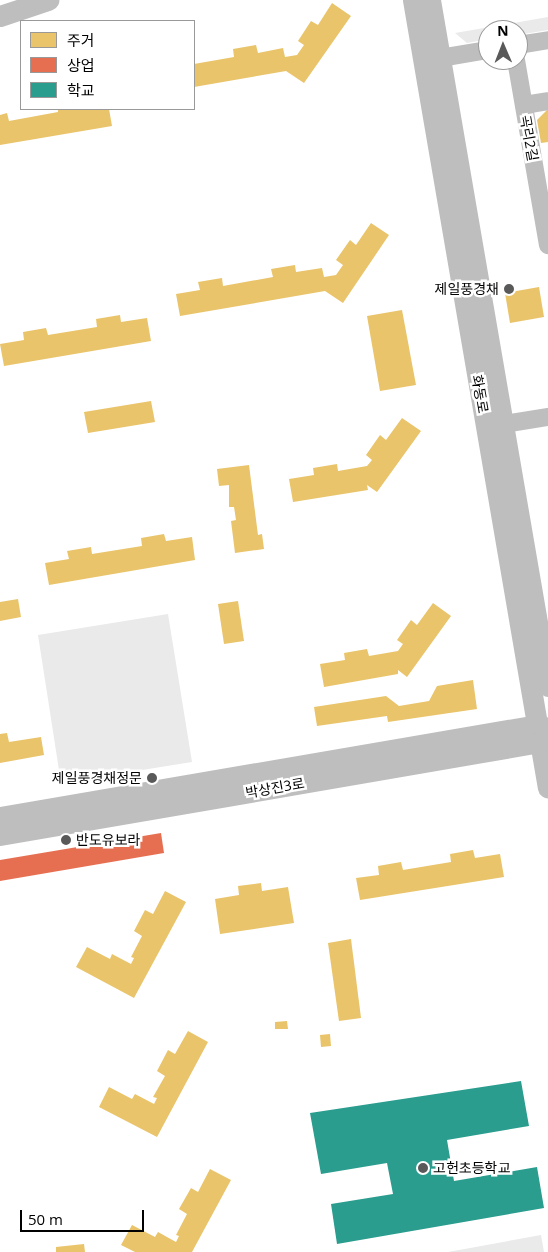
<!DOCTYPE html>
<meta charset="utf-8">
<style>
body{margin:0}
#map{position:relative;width:548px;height:1252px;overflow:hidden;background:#fff;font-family:"Open Sans","Noto Sans KR",sans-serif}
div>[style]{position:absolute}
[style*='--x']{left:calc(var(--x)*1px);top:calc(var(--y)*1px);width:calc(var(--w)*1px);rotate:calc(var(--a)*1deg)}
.green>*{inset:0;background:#eaeaea}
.homes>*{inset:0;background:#e9c46a}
.shops>*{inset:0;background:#e76f51}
.schools>*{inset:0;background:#2a9d8f}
.minor>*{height:18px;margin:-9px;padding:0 9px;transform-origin:9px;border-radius:9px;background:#bebebe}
.tertiary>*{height:21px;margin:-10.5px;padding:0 10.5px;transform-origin:10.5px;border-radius:10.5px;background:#bebebe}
.dots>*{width:14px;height:14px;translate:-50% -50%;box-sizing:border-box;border:2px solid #fff;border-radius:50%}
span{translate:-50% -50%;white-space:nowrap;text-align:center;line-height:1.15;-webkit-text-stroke:5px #fff;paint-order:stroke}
.street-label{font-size:14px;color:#000}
.poi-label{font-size:14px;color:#000}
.right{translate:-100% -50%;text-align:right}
.left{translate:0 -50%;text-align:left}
.legend{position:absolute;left:20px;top:20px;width:175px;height:90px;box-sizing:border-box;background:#fff;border:1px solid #999;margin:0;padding:6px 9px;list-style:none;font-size:15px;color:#000}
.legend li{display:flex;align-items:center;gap:10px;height:25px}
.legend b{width:25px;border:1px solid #999}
.north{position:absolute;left:478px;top:20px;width:50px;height:50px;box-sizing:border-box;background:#fff;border:1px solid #999;border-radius:50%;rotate:359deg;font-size:14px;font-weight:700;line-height:20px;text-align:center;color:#000}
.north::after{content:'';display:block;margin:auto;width:18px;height:22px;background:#595959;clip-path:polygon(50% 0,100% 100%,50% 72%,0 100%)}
.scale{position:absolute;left:20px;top:1210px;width:124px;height:22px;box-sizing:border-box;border:2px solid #000;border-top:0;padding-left:6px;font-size:15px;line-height:18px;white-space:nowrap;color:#000;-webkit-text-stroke:4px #fff;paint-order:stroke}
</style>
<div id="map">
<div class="green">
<i style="clip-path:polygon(548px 17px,548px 30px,518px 35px,518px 30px,488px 30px,488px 39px,467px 43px,455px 33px)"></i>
<i style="clip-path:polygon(168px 614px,192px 762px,61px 783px,38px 635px)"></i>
<i style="clip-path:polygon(541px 1235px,544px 1252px,448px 1252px)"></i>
</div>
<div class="homes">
<i style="clip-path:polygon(332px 3px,351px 16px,304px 83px,286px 71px,194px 87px,194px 64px,234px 57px,233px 49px,256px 45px,258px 53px,283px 48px,285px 57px,297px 55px,304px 45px,298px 41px,311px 21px,318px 25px)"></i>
<i style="clip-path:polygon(58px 109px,109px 109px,112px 126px,0 145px,0 115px,7px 113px,9px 121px,58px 112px)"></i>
<i style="clip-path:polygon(548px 109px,548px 142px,541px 143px,537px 120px)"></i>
<i style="clip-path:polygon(371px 223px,389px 235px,343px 303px,325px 291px,180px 316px,176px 294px,200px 290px,198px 282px,222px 278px,223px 286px,273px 277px,271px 269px,295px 265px,296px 272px,322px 268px,324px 277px,336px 275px,343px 265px,336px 260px,350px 240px,356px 245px)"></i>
<i style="clip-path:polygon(539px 287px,544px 317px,510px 323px,505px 293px)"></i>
<i style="clip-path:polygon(402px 310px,416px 385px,380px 391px,367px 316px)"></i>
<i style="clip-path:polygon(120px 315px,121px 322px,147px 318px,151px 341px,4px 366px,0 344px,24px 340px,23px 332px,46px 328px,48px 335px,97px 327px,96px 319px)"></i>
<i style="clip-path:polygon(151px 401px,155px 422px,88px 433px,84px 412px)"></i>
<i style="clip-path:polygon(402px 418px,421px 431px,377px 492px,367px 485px,368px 490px,293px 502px,289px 479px,314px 475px,313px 468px,337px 464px,338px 471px,367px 466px,372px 460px,366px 455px,380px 435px,386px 440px)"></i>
<i style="clip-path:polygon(249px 465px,258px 535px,262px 534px,264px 549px,235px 553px,231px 521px,236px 520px,234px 507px,229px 507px,229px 485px,219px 486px,217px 469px)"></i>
<i style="clip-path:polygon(164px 534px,166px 541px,192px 537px,195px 560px,49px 585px,45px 563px,69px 559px,67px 551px,91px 547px,92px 554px,142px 546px,141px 538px)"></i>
<i style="clip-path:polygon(18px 599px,21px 617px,0 621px,0 602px)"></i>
<i style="clip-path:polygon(238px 601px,244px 641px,224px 644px,218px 604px)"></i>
<i style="clip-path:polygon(433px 603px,451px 616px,407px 677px,398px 670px,398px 674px,324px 687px,320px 664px,345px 660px,344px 653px,367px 649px,369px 656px,398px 651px,403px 644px,397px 640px,411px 620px,417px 625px)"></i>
<i style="clip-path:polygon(473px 680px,477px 709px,388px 722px,387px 716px,317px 726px,314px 707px,386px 696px,399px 706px,429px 701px,437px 686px)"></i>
<i style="clip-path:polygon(7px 733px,9px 742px,41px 737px,44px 755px,0 763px,0 734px)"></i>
<i style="clip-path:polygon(473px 850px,475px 858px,500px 854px,504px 877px,360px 900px,356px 878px,379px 875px,378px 866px,401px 862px,403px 870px,451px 862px,450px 854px)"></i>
<i style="clip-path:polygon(261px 883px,262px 891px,288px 887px,294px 923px,220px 934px,215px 899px,239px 895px,238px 886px)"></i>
<i style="clip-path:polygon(165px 891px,186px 902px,134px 998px,76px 967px,87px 947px,110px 959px,112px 954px,131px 964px,134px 958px,131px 957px,142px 936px,134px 931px,145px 910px,153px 914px)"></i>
<i style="clip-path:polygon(351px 939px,361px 1018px,339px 1021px,328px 943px)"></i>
<i style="clip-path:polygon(287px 1021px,288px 1029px,275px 1029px,275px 1022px)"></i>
<i style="clip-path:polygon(188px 1031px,208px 1042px,157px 1137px,99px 1107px,109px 1087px,132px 1099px,135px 1094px,154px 1104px,157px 1098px,153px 1097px,165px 1076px,157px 1071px,168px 1050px,175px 1054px)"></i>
<i style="clip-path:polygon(330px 1034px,331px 1046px,321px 1047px,320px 1035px)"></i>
<i style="clip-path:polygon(210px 1169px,231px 1180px,192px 1252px,135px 1252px,121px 1245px,132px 1225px,155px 1237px,158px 1232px,176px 1242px,179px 1236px,176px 1235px,187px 1214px,179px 1209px,191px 1188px,198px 1192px)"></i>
<i style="clip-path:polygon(84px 1244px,85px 1252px,56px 1252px,56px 1247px)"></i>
</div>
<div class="shops">
<i style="clip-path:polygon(161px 833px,164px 853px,0 881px,0 860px)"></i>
</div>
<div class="schools">
<i style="clip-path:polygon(521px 1081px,529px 1126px,447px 1140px,454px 1181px,537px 1167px,544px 1208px,337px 1244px,331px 1204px,393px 1194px,387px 1163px,321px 1174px,310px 1113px)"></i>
</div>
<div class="minor">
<i style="--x:518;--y:45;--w:30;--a:-9"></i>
<i style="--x:440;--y:58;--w:49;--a:-9.5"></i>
<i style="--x:516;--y:60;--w:188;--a:80.2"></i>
<i style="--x:524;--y:105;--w:24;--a:-9"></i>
<i style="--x:491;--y:426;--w:58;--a:-9"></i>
</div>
<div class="tertiary">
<i style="--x:413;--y:0;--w:799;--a:80.28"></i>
<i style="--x:430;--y:0;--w:696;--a:80.24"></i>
<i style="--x:0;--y:16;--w:51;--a:-18.4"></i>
<i style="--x:0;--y:817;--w:545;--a:-9.72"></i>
<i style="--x:537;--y:725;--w:11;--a:15"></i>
<i style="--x:0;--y:835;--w:548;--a:-9.77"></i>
<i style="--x:540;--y:742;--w:10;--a:-37"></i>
</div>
<div class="dots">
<i style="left:509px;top:289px;background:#595959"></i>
<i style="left:152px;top:778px;background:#595959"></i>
<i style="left:66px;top:840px;background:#595959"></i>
<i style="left:423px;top:1168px;background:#595959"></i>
</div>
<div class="street-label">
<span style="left:529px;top:138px;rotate:80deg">곡리2길</span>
<span style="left:480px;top:394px;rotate:80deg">화동로</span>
<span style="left:275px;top:788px;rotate:-10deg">박상진3로</span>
</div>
<div class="poi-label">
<span class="right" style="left:499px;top:289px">제일풍경채</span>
<span class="right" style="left:142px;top:778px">제일풍경채정문</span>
<span class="left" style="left:76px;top:840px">반도유보라</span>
<span class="left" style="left:433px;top:1168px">고헌초등학교</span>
</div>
<ul class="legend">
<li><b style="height:14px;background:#e9c46a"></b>주거</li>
<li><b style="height:14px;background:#e76f51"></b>상업</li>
<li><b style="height:14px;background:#2a9d8f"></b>학교</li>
</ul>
<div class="north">N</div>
<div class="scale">50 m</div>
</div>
